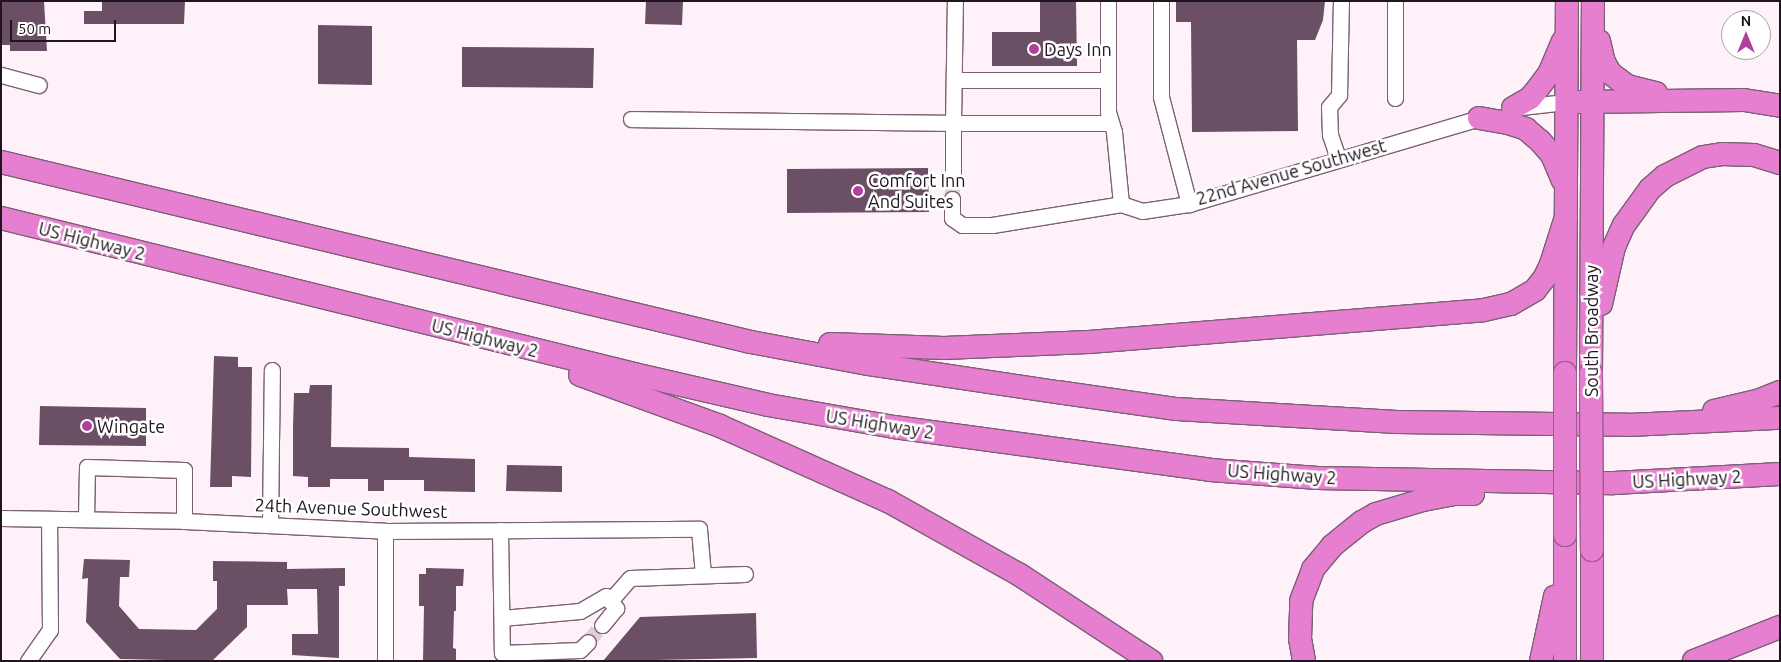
<!DOCTYPE html>
<style>
body{margin:0}
#map{position:relative;width:1781px;height:662px;overflow:hidden;background:#fef1fa;font-family:Ubuntu,sans-serif}
div>[style]{position:absolute}
[style*='--x']{left:calc(var(--x)*1px);top:calc(var(--y)*1px);width:calc(var(--w)*1px);rotate:calc(var(--a)*1deg)}
.building>*{inset:0;background:#6b4f64}
.minor-tunnel>*{height:15px;margin-top:-7.5px;transform-origin:0;background:repeating-linear-gradient(90deg,#ddd0d9 0 15px,transparent 0 23px)}
.roads{filter:drop-shadow(1px 0 #7c6075) drop-shadow(-1px 0 #7c6075) drop-shadow(0 1px #7c6075) drop-shadow(0 -1px #7c6075)}
.minor>*{height:15px;margin:-7.5px;padding:0 7.5px;transform-origin:7.5px;border-radius:7.5px;background:#fff}
.highway>*{height:22px;margin:-11px;padding:0 11px;transform-origin:11px;border-radius:11px;background:#e67fcf}
.bridges{filter:drop-shadow(1px 0 #a15a91) drop-shadow(-1px 0 #a15a91) drop-shadow(0 1px #a15a91) drop-shadow(0 -1px #a15a91)}
.highway-bridge>*{height:22px;margin:-11px;padding:0 11px;transform-origin:11px;border-radius:11px;background:#e67fcf}
.dots>*{width:14px;height:14px;translate:-50% -50%;box-sizing:border-box;border:2px solid #fff;border-radius:50%}
span{translate:-50% -50%;white-space:nowrap;text-align:center;line-height:1.15;-webkit-text-stroke:5px #fff;paint-order:stroke}
.poi-label{font-size:18px;color:#20151e}
.left{translate:0 -50%;text-align:left}
.street-label{font-size:18px;color:#20151e}
.frame{position:absolute;inset:0;border:2px solid #20151e;pointer-events:none}
.north{position:absolute;left:1721px;top:10px;width:50px;height:50px;box-sizing:border-box;background:#fff;border:1px solid #a6a1a5;border-radius:50%;rotate:0deg;font-size:14px;font-weight:700;line-height:20px;text-align:center;color:#20151e}
.north::after{content:'';display:block;margin:auto;width:18px;height:22px;background:#b1409c;clip-path:polygon(50% 0,100% 100%,50% 72%,0 100%)}
.scale{position:absolute;left:10px;top:20px;width:106px;height:22px;box-sizing:border-box;border:2px solid #20151e;border-top:0;padding-left:6px;font-size:15px;line-height:18px;white-space:nowrap;color:#20151e;-webkit-text-stroke:4px #fff;paint-order:stroke}
</style>
<div id="map">
<div class="building">
<i style="clip-path:polygon(1px 1px,44px 1px,47px 51px,10px 51px,10px 45px,1px 45px)"></i>
<i style="clip-path:polygon(102px 1px,185px 1px,184px 24px,84px 24px,84px 11px,102px 11px)"></i>
<i style="clip-path:polygon(646px 1px,683px 1px,682px 25px,645px 24px)"></i>
<i style="clip-path:polygon(1040px 1px,1076px 1px,1077px 66px,992px 66px,992px 32px,1040px 32px)"></i>
<i style="clip-path:polygon(1176px 1px,1325px 1px,1323px 20px,1315px 40px,1297px 40px,1298px 131px,1192px 132px,1191px 22px,1176px 22px)"></i>
<i style="clip-path:polygon(318px 25px,372px 26px,372px 85px,318px 84px)"></i>
<i style="clip-path:polygon(462px 47px,594px 48px,593px 88px,462px 87px)"></i>
<i style="clip-path:polygon(928px 168px,929px 212px,787px 213px,787px 169px)"></i>
<i style="clip-path:polygon(214px 356px,238px 357px,238px 367px,252px 367px,251px 477px,232px 476px,232px 487px,210px 487px)"></i>
<i style="clip-path:polygon(310px 385px,332px 385px,331px 447px,409px 448px,409px 457px,475px 459px,475px 492px,424px 491px,424px 480px,384px 480px,384px 491px,368px 491px,368px 479px,330px 479px,330px 487px,308px 487px,308px 477px,293px 476px,293px 427px,294px 393px,309px 393px)"></i>
<i style="clip-path:polygon(40px 406px,146px 408px,146px 446px,39px 445px)"></i>
<i style="clip-path:polygon(507px 465px,562px 466px,562px 492px,506px 491px)"></i>
<i style="clip-path:polygon(84px 559px,130px 560px,129px 577px,120px 577px,119px 606px,139px 629px,196px 630px,217px 609px,217px 581px,213px 581px,213px 561px,287px 562px,287px 569px,345px 568px,345px 586px,339px 586px,339px 658px,292px 655px,292px 634px,318px 634px,317px 589px,287px 589px,288px 605px,247px 605px,247px 627px,212px 661px,120px 659px,86px 622px,88px 578px,82px 579px)"></i>
<i style="clip-path:polygon(426px 568px,464px 569px,463px 586px,456px 586px,456px 611px,454px 611px,453px 648px,456px 649px,456px 661px,423px 661px,424px 606px,419px 606px,419px 574px,426px 574px)"></i>
<i style="clip-path:polygon(756px 613px,757px 658px,603px 661px,640px 617px)"></i>
</div>
<div class="minor-tunnel">
<i style="--x:952;--y:199;--w:21;--a:-87"></i>
<i style="--x:588;--y:642;--w:22;--a:-51"></i>
</div>
<div class="roads">
<div class="minor">
<i style="--x:1161;--y:1;--w:96;--a:90"></i>
<i style="--x:1161;--y:97;--w:111;--a:75.3"></i>
<i style="--x:1;--y:75;--w:39;--a:15"></i>
<i style="--x:954;--y:80;--w:154;--a:0"></i>
<i style="--x:1108;--y:80;--w:79;--a:-90"></i>
<i style="--x:1108;--y:80;--w:32;--a:90"></i>
<i style="--x:1108;--y:112;--w:21;--a:73"></i>
<i style="--x:1114;--y:132;--w:72;--a:84.4"></i>
<i style="--x:1395;--y:98;--w:97;--a:-90"></i>
<i style="--x:1521;--y:107;--w:45;--a:-6.3"></i>
<i style="--x:631;--y:119;--w:322;--a:0.7"></i>
<i style="--x:953;--y:123;--w:122;--a:-89.1"></i>
<i style="--x:1338;--y:158;--w:24;--a:-109"></i>
<i style="--x:1330;--y:135;--w:28;--a:-92"></i>
<i style="--x:1329;--y:107;--w:16;--a:-50"></i>
<i style="--x:1339;--y:95;--w:94;--a:-88.8"></i>
<i style="--x:953;--y:178;--w:55;--a:-90"></i>
<i style="--x:953;--y:123;--w:157;--a:0"></i>
<i style="--x:952;--y:199;--w:19;--a:90"></i>
<i style="--x:952;--y:218;--w:12;--a:35"></i>
<i style="--x:962;--y:225;--w:30;--a:0"></i>
<i style="--x:992;--y:225;--w:131;--a:-9.2"></i>
<i style="--x:1121;--y:204;--w:22;--a:18"></i>
<i style="--x:1142;--y:211;--w:48;--a:-8.5"></i>
<i style="--x:1189;--y:204;--w:310;--a:-16.5"></i>
<i style="--x:1;--y:518;--w:183;--a:0.9"></i>
<i style="--x:184;--y:521;--w:201;--a:2.8"></i>
<i style="--x:385;--y:531;--w:314;--a:-0.4"></i>
<i style="--x:699;--y:529;--w:46;--a:85"></i>
<i style="--x:86;--y:519;--w:52;--a:-88.9"></i>
<i style="--x:87;--y:467;--w:97;--a:1.8"></i>
<i style="--x:184;--y:470;--w:51;--a:90"></i>
<i style="--x:270;--y:525;--w:155;--a:-89.3"></i>
<i style="--x:500;--y:530;--w:123;--a:89.1"></i>
<i style="--x:502;--y:653;--w:78;--a:-2.2"></i>
<i style="--x:580;--y:650;--w:11;--a:-45"></i>
<i style="--x:385;--y:531;--w:130;--a:90"></i>
<i style="--x:610;--y:601;--w:30;--a:-49"></i>
<i style="--x:630;--y:578;--w:115;--a:-2"></i>
<i style="--x:502;--y:618;--w:78;--a:-5.1"></i>
<i style="--x:580;--y:611;--w:30;--a:-30"></i>
<i style="--x:606;--y:596;--w:16;--a:50"></i>
<i style="--x:616;--y:608;--w:22;--a:129"></i>
<i style="--x:28;--y:661;--w:38;--a:-55"></i>
<i style="--x:50;--y:630;--w:111;--a:-90.5"></i>
</div>
<div class="highway">
<i style="--x:1599;--y:41;--w:22;--a:77"></i>
<i style="--x:1604;--y:62;--w:13;--a:61"></i>
<i style="--x:1610;--y:73;--w:21;--a:37"></i>
<i style="--x:1627;--y:86;--w:30;--a:14"></i>
<i style="--x:1579;--y:102;--w:165;--a:-0.7"></i>
<i style="--x:1744;--y:100;--w:36;--a:9"></i>
<i style="--x:1513;--y:108;--w:20;--a:-30"></i>
<i style="--x:1530;--y:98;--w:9;--a:-49"></i>
<i style="--x:1536;--y:91;--w:21;--a:-53"></i>
<i style="--x:1549;--y:74;--w:36;--a:-67"></i>
<i style="--x:1479;--y:118;--w:29;--a:10"></i>
<i style="--x:1508;--y:123;--w:19;--a:18"></i>
<i style="--x:1526;--y:129;--w:18;--a:41"></i>
<i style="--x:1540;--y:141;--w:18;--a:49"></i>
<i style="--x:1552;--y:155;--w:28;--a:67"></i>
<i style="--x:1;--y:162;--w:771;--a:13.5"></i>
<i style="--x:751;--y:342;--w:120;--a:10.6"></i>
<i style="--x:869;--y:364;--w:190;--a:8.5"></i>
<i style="--x:1057;--y:392;--w:121;--a:8.1"></i>
<i style="--x:1177;--y:409;--w:220;--a:3.4"></i>
<i style="--x:1397;--y:422;--w:232;--a:0.7"></i>
<i style="--x:1629;--y:425;--w:151;--a:-2.7"></i>
<i style="--x:1;--y:218;--w:652;--a:13.84"></i>
<i style="--x:634;--y:374;--w:138;--a:13"></i>
<i style="--x:768;--y:405;--w:128;--a:9.9"></i>
<i style="--x:894;--y:427;--w:319;--a:7.7"></i>
<i style="--x:1210;--y:470;--w:108;--a:4.2"></i>
<i style="--x:1318;--y:478;--w:296;--a:1"></i>
<i style="--x:1614;--y:483;--w:166;--a:-3.1"></i>
<i style="--x:1601;--y:304;--w:58;--a:-77.2"></i>
<i style="--x:1614;--y:247;--w:24;--a:-66"></i>
<i style="--x:1624;--y:225;--w:44;--a:-54.2"></i>
<i style="--x:1650;--y:189;--w:20;--a:-41"></i>
<i style="--x:1665;--y:176;--w:42;--a:-26.6"></i>
<i style="--x:1703;--y:157;--w:19;--a:-9"></i>
<i style="--x:1722;--y:154;--w:32;--a:2"></i>
<i style="--x:1754;--y:155;--w:27;--a:17"></i>
<i style="--x:830;--y:344;--w:114;--a:2"></i>
<i style="--x:944;--y:348;--w:145;--a:-2.4"></i>
<i style="--x:1089;--y:342;--w:396;--a:-4.6"></i>
<i style="--x:1484;--y:310;--w:28;--a:-13"></i>
<i style="--x:1511;--y:304;--w:28;--a:-30"></i>
<i style="--x:1535;--y:290;--w:16;--a:-52"></i>
<i style="--x:1545;--y:277;--w:14;--a:-65"></i>
<i style="--x:1551;--y:264;--w:49;--a:-72.3"></i>
<i style="--x:1565;--y:373;--w:372;--a:-89.7"></i>
<i style="--x:1591;--y:373;--w:372;--a:-89.7"></i>
<i style="--x:580;--y:375;--w:149;--a:20"></i>
<i style="--x:720;--y:426;--w:184;--a:24.1"></i>
<i style="--x:888;--y:501;--w:151;--a:29.3"></i>
<i style="--x:1020;--y:575;--w:157;--a:33.3"></i>
<i style="--x:1714;--y:411;--w:47;--a:-13.4"></i>
<i style="--x:1760;--y:400;--w:22;--a:-22"></i>
<i style="--x:1592;--y:550;--w:111;--a:90"></i>
<i style="--x:1304;--y:661;--w:22;--a:-100"></i>
<i style="--x:1300;--y:639;--w:38;--a:-88"></i>
<i style="--x:1301;--y:601;--w:34;--a:-69"></i>
<i style="--x:1313;--y:569;--w:30;--a:-50"></i>
<i style="--x:1332;--y:546;--w:38;--a:-39"></i>
<i style="--x:1362;--y:522;--w:16;--a:-30"></i>
<i style="--x:1376;--y:514;--w:49;--a:-16.6"></i>
<i style="--x:1423;--y:500;--w:32;--a:-11"></i>
<i style="--x:1454;--y:494;--w:19;--a:0"></i>
<i style="--x:1541;--y:661;--w:66;--a:-77.8"></i>
<i style="--x:1565;--y:661;--w:126;--a:-90"></i>
<i style="--x:1694;--y:661;--w:92;--a:-21.6"></i>
</div>
</div>
<div class="bridges">
<div class="highway-bridge">
<i style="--x:1591;--y:373;--w:177;--a:89.7"></i>
<i style="--x:1565;--y:535;--w:162;--a:-90"></i>
</div>
</div>
<div class="dots">
<i style="left:1034px;top:49px;background:#b1409c"></i>
<i style="left:858px;top:191px;background:#b1409c"></i>
<i style="left:87px;top:426px;background:#b1409c"></i>
</div>
<div class="poi-label">
<span class="left" style="left:1044px;top:49px">Days Inn</span>
<span class="left" style="left:868px;top:191px">Comfort Inn<br>And Suites</span>
<span class="left" style="left:97px;top:426px">Wingate</span>
</div>
<div class="street-label">
<span style="left:1291px;top:172px;rotate:-16deg">22nd Avenue Southwest</span>
<span style="left:92px;top:241px;rotate:14deg">US Highway 2</span>
<span style="left:1591px;top:331px;rotate:-90deg">South Broadway</span>
<span style="left:485px;top:338px;rotate:14deg">US Highway 2</span>
<span style="left:880px;top:424px;rotate:9deg">US Highway 2</span>
<span style="left:1282px;top:474px;rotate:4deg">US Highway 2</span>
<span style="left:1687px;top:479px;rotate:-3deg">US Highway 2</span>
<span style="left:351px;top:508px;rotate:2deg">24th Avenue Southwest</span>
</div>
<div class="frame"></div>
<div class="north">N</div>
<div class="scale">50 m</div>
</div>
